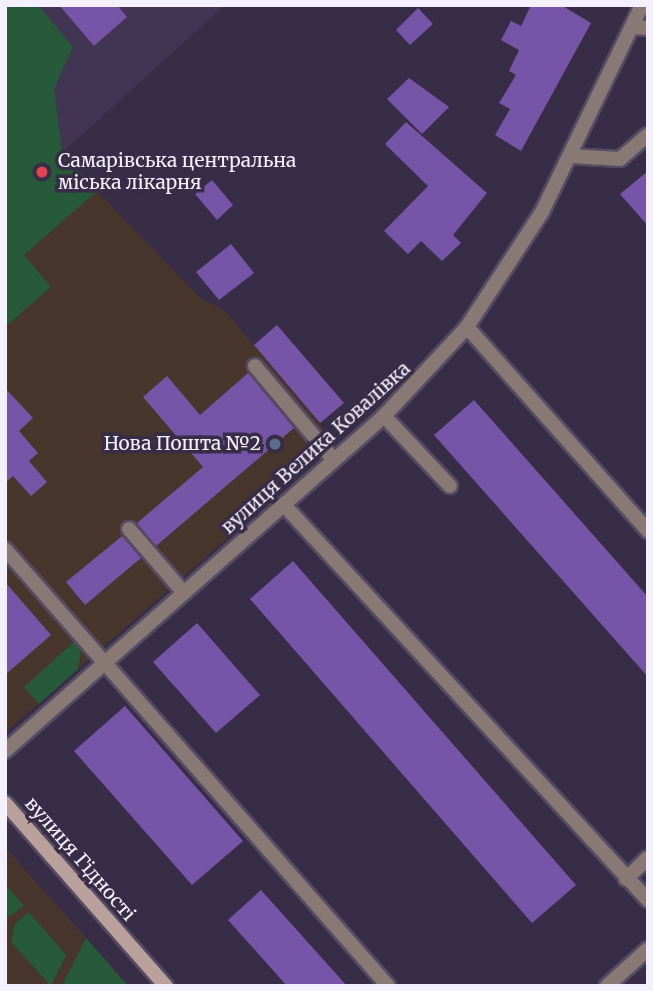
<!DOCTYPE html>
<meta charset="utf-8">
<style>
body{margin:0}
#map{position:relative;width:653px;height:991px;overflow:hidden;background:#372d47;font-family:Merriweather,serif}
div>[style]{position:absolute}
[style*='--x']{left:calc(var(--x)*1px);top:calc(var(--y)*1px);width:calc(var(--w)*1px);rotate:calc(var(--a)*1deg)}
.commercial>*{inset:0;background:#48362d}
.built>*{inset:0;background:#423554}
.green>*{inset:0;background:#265a39}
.building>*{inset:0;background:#7654a7}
.roads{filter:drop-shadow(2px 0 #554c64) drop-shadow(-2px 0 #554c64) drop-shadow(0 2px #554c64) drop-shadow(0 -2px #554c64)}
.service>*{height:14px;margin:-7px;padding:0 7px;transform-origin:7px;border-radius:7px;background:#897975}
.minor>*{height:14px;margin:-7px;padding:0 7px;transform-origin:7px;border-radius:7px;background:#897975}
.secondary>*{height:14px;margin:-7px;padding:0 7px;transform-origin:7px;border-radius:7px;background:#baa09a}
.dots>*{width:19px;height:19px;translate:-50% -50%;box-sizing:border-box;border:4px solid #372d47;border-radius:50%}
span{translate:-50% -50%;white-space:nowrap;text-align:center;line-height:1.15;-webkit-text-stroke:7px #372d47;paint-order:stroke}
.poi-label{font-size:19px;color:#f5f0fe}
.left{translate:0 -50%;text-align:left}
.right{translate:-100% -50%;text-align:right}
.street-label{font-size:19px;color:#f5f0fe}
.frame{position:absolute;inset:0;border:7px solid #f5f0fe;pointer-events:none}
</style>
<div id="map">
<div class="commercial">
<i style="clip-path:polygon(97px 191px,199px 297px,225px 311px,336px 443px,5px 733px,5px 327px,50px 287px,23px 255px)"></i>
<i style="clip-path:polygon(5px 847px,86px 938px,128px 986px,5px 986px)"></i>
</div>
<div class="built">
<i style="clip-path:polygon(5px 5px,225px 5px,63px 152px,97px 191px,24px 255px,51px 287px,5px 327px)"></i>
</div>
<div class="green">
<i style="clip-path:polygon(5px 5px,38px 5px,73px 47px,54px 89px,62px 152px,97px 191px,24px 255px,51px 287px,5px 327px)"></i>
<i style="clip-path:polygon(74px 642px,81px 650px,78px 669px,39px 704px,24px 687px)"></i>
<i style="clip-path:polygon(5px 884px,24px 906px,5px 919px)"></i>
<i style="clip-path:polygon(29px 912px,66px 955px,51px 986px,11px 942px,15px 924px)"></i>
<i style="clip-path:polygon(86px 938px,128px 986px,62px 986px)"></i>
</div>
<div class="building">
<i style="clip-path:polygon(59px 5px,117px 5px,127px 17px,94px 46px)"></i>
<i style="clip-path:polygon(531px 5px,561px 5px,591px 23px,521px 151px,495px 135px,510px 109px,499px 103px,516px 75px,509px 71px,519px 50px,501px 40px,511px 21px,521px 26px)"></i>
<i style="clip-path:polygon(418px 8px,433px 24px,410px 45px,396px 30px)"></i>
<i style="clip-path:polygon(409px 78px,449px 107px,422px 134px,387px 99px)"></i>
<i style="clip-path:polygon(406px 122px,487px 193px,453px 235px,461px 243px,442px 261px,421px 241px,408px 254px,384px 231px,428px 186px,385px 144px)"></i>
<i style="clip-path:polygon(648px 171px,648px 226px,620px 194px)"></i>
<i style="clip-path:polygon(212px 180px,233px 205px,217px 220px,195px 194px)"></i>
<i style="clip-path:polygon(231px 244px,254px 273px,219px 300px,196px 272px)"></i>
<i style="clip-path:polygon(277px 325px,344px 403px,320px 423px,254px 345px)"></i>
<i style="clip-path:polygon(248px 373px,294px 428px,156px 546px,137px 523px,203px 467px,143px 397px,167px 376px,200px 415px)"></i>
<i style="clip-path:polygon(5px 388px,33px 418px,19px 431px,38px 453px,29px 461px,47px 482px,31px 496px,13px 476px,5px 483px)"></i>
<i style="clip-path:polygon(474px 400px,648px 597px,648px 677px,434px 435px)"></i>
<i style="clip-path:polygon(122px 536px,141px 558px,85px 605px,66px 582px)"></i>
<i style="clip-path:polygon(293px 561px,576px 885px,532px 923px,250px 599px)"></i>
<i style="clip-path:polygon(5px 582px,51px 635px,5px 675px)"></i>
<i style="clip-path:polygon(197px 623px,260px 695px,216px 733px,153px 662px)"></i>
<i style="clip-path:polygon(125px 706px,243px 841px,192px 885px,74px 751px)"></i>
<i style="clip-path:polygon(261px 890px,347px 986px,287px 986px,228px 920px)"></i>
</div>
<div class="roads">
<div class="service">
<i style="--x:632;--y:27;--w:16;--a:4"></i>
<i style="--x:570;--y:156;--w:50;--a:3.4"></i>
<i style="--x:620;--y:159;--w:37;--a:-41"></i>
<i style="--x:467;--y:327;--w:273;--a:48.4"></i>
<i style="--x:255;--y:366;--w:123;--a:50"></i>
<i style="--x:384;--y:416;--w:96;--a:46.7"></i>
<i style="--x:284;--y:505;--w:537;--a:47.34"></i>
<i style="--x:129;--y:529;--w:84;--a:49.3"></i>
<i style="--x:5;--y:549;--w:581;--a:48.77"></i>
<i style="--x:626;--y:879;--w:30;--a:-44"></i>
<i style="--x:607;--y:986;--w:55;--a:-42.1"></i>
</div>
<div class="minor">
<i style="--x:5;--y:751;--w:506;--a:-41.47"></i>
<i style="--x:384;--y:416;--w:122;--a:-47"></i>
<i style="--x:467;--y:327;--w:137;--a:-56.9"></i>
<i style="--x:542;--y:212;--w:230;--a:-64.2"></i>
</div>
<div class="secondary">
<i style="--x:5;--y:803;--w:244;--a:48.7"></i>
</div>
</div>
<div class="dots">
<i style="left:42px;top:172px;background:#e0444e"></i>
<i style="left:275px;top:444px;background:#5c6f8a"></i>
</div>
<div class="poi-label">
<span class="left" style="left:58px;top:172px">Самарівська центральна<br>міська лікарня</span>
<span class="right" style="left:261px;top:444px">Нова Пошта №2</span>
</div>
<div class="street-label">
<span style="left:316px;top:448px;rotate:-42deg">вулиця Велика Ковалівка</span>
<span style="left:80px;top:859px;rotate:49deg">вулиця Гідності</span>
</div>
<div class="frame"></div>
</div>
